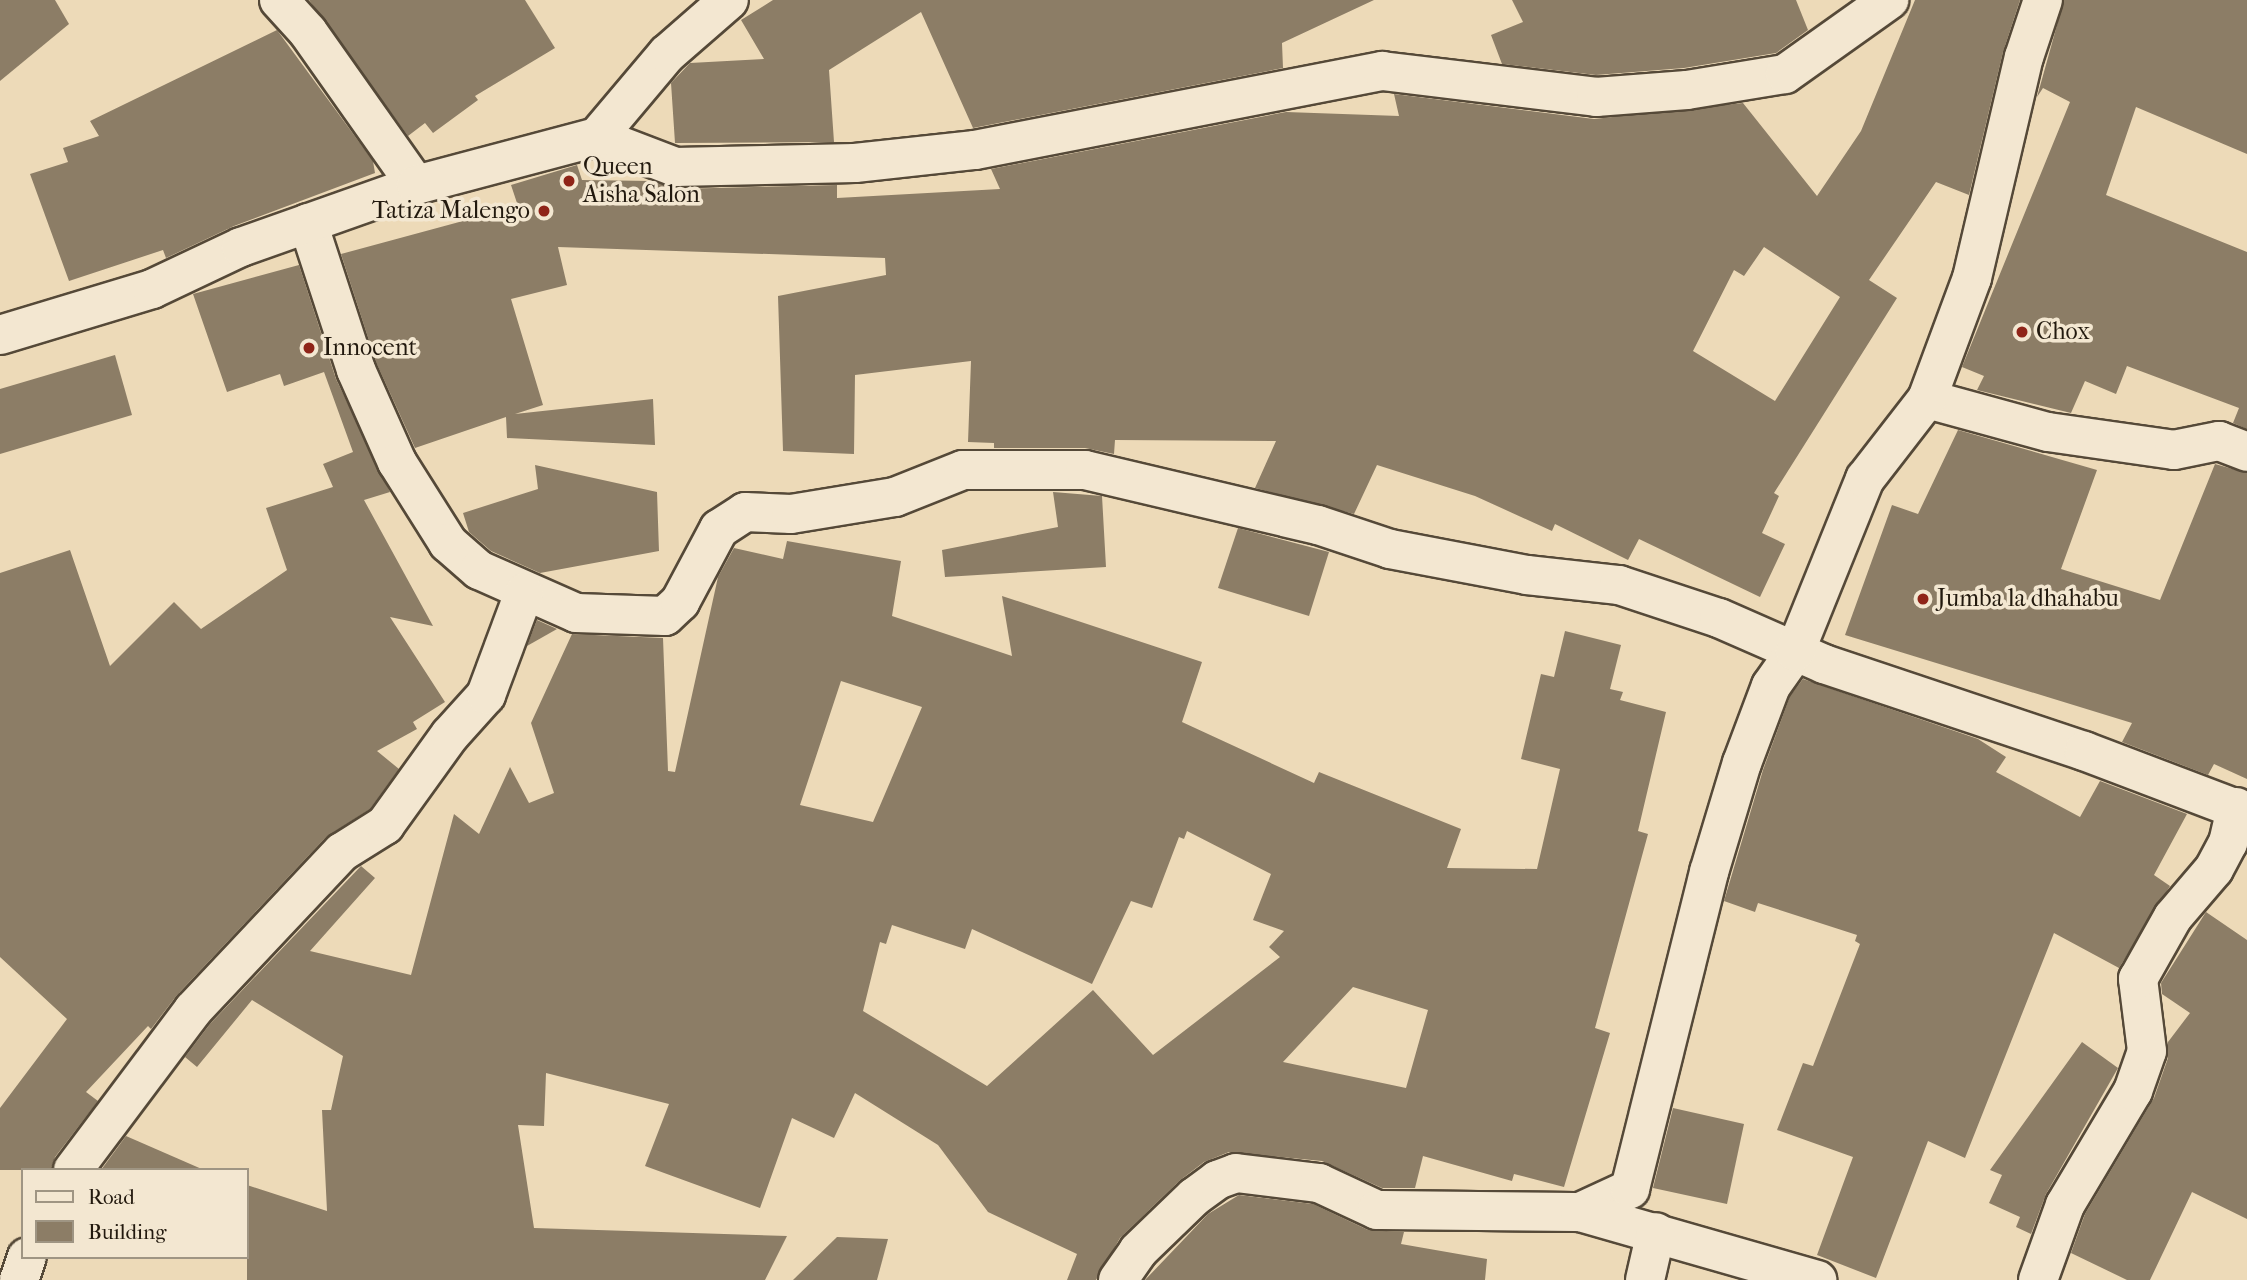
<!DOCTYPE html>
<style>
body{margin:0}
#map{position:relative;width:2247px;height:1280px;overflow:hidden;background:#eddab8;font-family:"IM FELL French Canon",serif}
div>[style]{position:absolute}
[style*='--x']{left:calc(var(--x)*1px);top:calc(var(--y)*1px);width:calc(var(--w)*1px);rotate:calc(var(--a)*1deg)}
.building>*{inset:0;background:#8c7d66}
.roads{filter:drop-shadow(2px 0 #554938) drop-shadow(-2px 0 #554938) drop-shadow(0 2px #554938) drop-shadow(0 -2px #554938)}
.street>*{height:38px;margin:-19px;padding:0 19px;transform-origin:19px;border-radius:19px;background:#f3e7d1}
.dots>*{width:19px;height:19px;translate:-50% -50%;box-sizing:border-box;border:4px solid #f3e7d1;border-radius:50%}
span{translate:-50% -50%;white-space:nowrap;text-align:center;line-height:1.15;-webkit-text-stroke:7px #f3e7d1;paint-order:stroke}
.poi-label{font-size:24px;color:#22190e}
.left{translate:0 -50%;text-align:left}
.right{translate:-100% -50%;text-align:right}
.legend{position:absolute;left:21px;top:1168px;width:228px;height:91px;box-sizing:border-box;background:#f3e7d1;border:2px solid #9f9583;margin:0;padding:9px 12px;list-style:none;font-size:21px;color:#22190e}
.legend li{display:flex;align-items:center;gap:14px;height:35px}
.legend b{width:35px;border:2px solid #9f9583}
</style>
<div id="map">
<div class="building">
<i style="clip-path:polygon(0 0,55px 0,69px 24px,0 81px)"></i>
<i style="clip-path:polygon(309px 0,525px 0,555px 48px,475px 96px,478px 100px,433px 133px,425px 123px,408px 136px)"></i>
<i style="clip-path:polygon(773px 0,1374px 0,1282px 43px,1283px 68px,973px 128px,921px 12px,829px 70px,834px 142px,675px 143px,671px 83px,690px 63px,764px 59px,741px 20px)"></i>
<i style="clip-path:polygon(1512px 0,1796px 0,1808px 30px,1776px 53px,1684px 68px,1596px 75px,1502px 64px,1491px 35px,1523px 22px)"></i>
<i style="clip-path:polygon(evenodd,1915px 0,2020px 0,2003px 52px,1969px 195px,1936px 182px,1869px 280px,1897px 298px,1774px 493px,1779px 496px,1762px 533px,1785px 544px,1760px 597px,1639px 539px,1628px 560px,1555px 524px,1552px 531px,1475px 496px,1377px 465px,1354px 514px,1255px 488px,1276px 441px,1115px 440px,1114px 454px,1085px 448px,994px 448px,994px 443px,968px 442px,971px 361px,855px 375px,854px 454px,783px 451px,778px 296px,886px 275px,885px 258px,558px 247px,567px 285px,511px 299px,543px 405px,515px 414px,653px 399px,655px 445px,507px 438px,506px 417px,415px 448px,376px 362px,341px 254px,518px 206px,511px 185px,577px 165px,582px 180px,651px 181px,675px 189px,837px 185px,837px 198px,1000px 189px,991px 169px,1286px 112px,1399px 116px,1394px 94px,1594px 119px,1743px 103px,1817px 196px,1861px 131px,1915px 0,1764px 247px,1840px 297px,1775px 401px,1693px 351px,1734px 270px,1744px 276px,1764px 247px)"></i>
<i style="clip-path:polygon(2064px 0,2247px 0,2247px 154px,2136px 107px,2106px 195px,2247px 252px,2247px 429px,2233px 423px,2239px 408px,2127px 366px,2116px 394px,2085px 381px,2071px 413px,1977px 390px,1984px 376px,1962px 367px,2070px 102px,2043px 88px,2037px 97px)"></i>
<i style="clip-path:polygon(277px 30px,373px 161px,375px 173px,234px 226px,166px 258px,163px 250px,69px 281px,30px 174px,68px 162px,63px 148px,99px 136px,90px 121px)"></i>
<i style="clip-path:polygon(299px 265px,336px 379px,390px 492px,364px 500px,433px 626px,390px 617px,445px 702px,413px 722px,417px 729px,377px 751px,399px 769px,370px 809px,326px 837px,177px 995px,151px 1029px,148px 1026px,86px 1092px,98px 1101px,55px 1157px,52px 1170px,0 1170px,0 1108px,67px 1019px,0 957px,0 573px,70px 550px,110px 666px,174px 602px,201px 629px,287px 570px,266px 508px,333px 487px,323px 464px,353px 452px,324px 372px,284px 386px,280px 374px,227px 392px,193px 294px)"></i>
<i style="clip-path:polygon(115px 355px,132px 415px,0 454px,0 389px)"></i>
<i style="clip-path:polygon(1958px 430px,2097px 470px,2061px 569px,2160px 600px,2215px 464px,2247px 473px,2247px 779px,2214px 764px,2208px 775px,2122px 742px,2132px 723px,1845px 635px,1892px 505px,1918px 514px)"></i>
<i style="clip-path:polygon(535px 465px,657px 492px,659px 551px,540px 573px,491px 551px,469px 532px,463px 513px,538px 489px)"></i>
<i style="clip-path:polygon(1053px 492px,1102px 496px,1106px 567px,945px 577px,942px 550px,1058px 527px)"></i>
<i style="clip-path:polygon(1238px 528px,1329px 552px,1309px 616px,1218px 588px)"></i>
<i style="clip-path:polygon(evenodd,787px 541px,901px 561px,892px 616px,1012px 656px,1002px 596px,1202px 662px,1182px 722px,1314px 783px,1319px 772px,1461px 829px,1447px 868px,1537px 869px,1560px 769px,1521px 759px,1541px 674px,1554px 677px,1565px 631px,1621px 645px,1610px 689px,1623px 692px,1620px 700px,1666px 712px,1638px 831px,1648px 834px,1595px 1028px,1610px 1033px,1564px 1187px,1514px 1174px,1512px 1181px,1423px 1156px,1415px 1188px,1382px 1188px,1322px 1161px,1229px 1152px,1204px 1162px,1179px 1181px,1120px 1238px,1096px 1280px,1067px 1280px,1077px 1254px,988px 1212px,938px 1145px,855px 1093px,834px 1138px,792px 1118px,760px 1208px,645px 1166px,669px 1104px,546px 1073px,544px 1126px,518px 1125px,534px 1228px,787px 1236px,765px 1280px,247px 1280px,247px 1185px,327px 1211px,322px 1110px,331px 1110px,343px 1056px,252px 1000px,197px 1067px,185px 1057px,210px 1024px,361px 866px,375px 878px,310px 951px,411px 975px,454px 814px,479px 834px,510px 767px,529px 803px,554px 793px,531px 723px,572px 634px,663px 638px,668px 771px,675px 772px,718px 577px,734px 548px,783px 559px,787px 541px,841px 681px,922px 707px,873px 822px,800px 805px,841px 681px,787px 541px,1187px 831px,1271px 874px,1253px 920px,1284px 931px,1269px 947px,1280px 957px,1153px 1055px,1093px 990px,987px 1086px,863px 1011px,880px 942px,886px 944px,892px 925px,965px 949px,972px 929px,1092px 984px,1131px 901px,1152px 908px,1179px 837px,1184px 839px,1187px 831px,787px 541px,1353px 987px,1428px 1010px,1406px 1088px,1283px 1062px,1353px 987px)"></i>
<i style="clip-path:polygon(537px 620px,557px 629px,527px 646px)"></i>
<i style="clip-path:polygon(1803px 679px,1978px 739px,2006px 757px,1996px 772px,2080px 817px,2100px 781px,2187px 814px,2154px 875px,2170px 886px,2119px 968px,2054px 933px,1965px 1158px,1928px 1141px,1876px 1278px,1817px 1255px,1853px 1157px,1777px 1130px,1803px 1063px,1813px 1066px,1860px 944px,1855px 941px,1857px 935px,1758px 903px,1755px 912px,1724px 901px,1763px 770px,1790px 696px)"></i>
<i style="clip-path:polygon(2206px 912px,2247px 940px,2247px 1219px,2192px 1192px,2150px 1280px,2127px 1280px,2071px 1253px,2085px 1214px,2154px 1098px,2168px 1058px,2168px 1042px,2190px 1013px,2162px 994px,2161px 983px)"></i>
<i style="clip-path:polygon(2082px 1042px,2118px 1068px,2046px 1194px,2031px 1234px,2016px 1227px,2020px 1217px,1989px 1203px,2002px 1175px,1990px 1170px)"></i>
<i style="clip-path:polygon(1673px 1108px,1744px 1124px,1727px 1204px,1653px 1188px)"></i>
<i style="clip-path:polygon(126px 1136px,204px 1170px,101px 1170px)"></i>
<i style="clip-path:polygon(1239px 1195px,1313px 1204px,1368px 1230px,1404px 1232px,1401px 1244px,1487px 1259px,1485px 1280px,1145px 1280px,1208px 1214px)"></i>
<i style="clip-path:polygon(837px 1237px,888px 1239px,877px 1280px,793px 1280px)"></i>
</div>
<div class="roads">
<div class="street">
<i style="--x:279;--y:0;--w:43;--a:47.8"></i>
<i style="--x:308;--y:32;--w:187;--a:54.8"></i>
<i style="--x:597;--y:137;--w:84;--a:21"></i>
<i style="--x:675;--y:167;--w:180;--a:-1.3"></i>
<i style="--x:855;--y:163;--w:121;--a:-6.2"></i>
<i style="--x:975;--y:150;--w:415;--a:-11"></i>
<i style="--x:1382;--y:71;--w:216;--a:6.9"></i>
<i style="--x:1596;--y:97;--w:91;--a:-4.4"></i>
<i style="--x:1687;--y:90;--w:99;--a:-9.3"></i>
<i style="--x:1785;--y:74;--w:128;--a:-35.4"></i>
<i style="--x:308;--y:223;--w:155;--a:71.9"></i>
<i style="--x:356;--y:370;--w:101;--a:66"></i>
<i style="--x:397;--y:462;--w:96;--a:57.8"></i>
<i style="--x:448;--y:543;--w:41;--a:41.1"></i>
<i style="--x:479;--y:570;--w:106;--a:23.9"></i>
<i style="--x:576;--y:613;--w:89;--a:1.9"></i>
<i style="--x:665;--y:616;--w:21;--a:-43"></i>
<i style="--x:680;--y:602;--w:83;--a:-61.9"></i>
<i style="--x:719;--y:529;--w:31;--a:-33"></i>
<i style="--x:745;--y:512;--w:46;--a:2.5"></i>
<i style="--x:791;--y:514;--w:105;--a:-9.3"></i>
<i style="--x:895;--y:497;--w:73;--a:-21.7"></i>
<i style="--x:963;--y:470;--w:122;--a:0"></i>
<i style="--x:1085;--y:470;--w:239;--a:13.3"></i>
<i style="--x:1318;--y:525;--w:76;--a:18.4"></i>
<i style="--x:1390;--y:549;--w:139;--a:10.7"></i>
<i style="--x:1527;--y:575;--w:93;--a:6.2"></i>
<i style="--x:1619;--y:585;--w:105;--a:18.3"></i>
<i style="--x:1719;--y:618;--w:115;--a:23.7"></i>
<i style="--x:1824;--y:664;--w:274;--a:18.5"></i>
<i style="--x:2084;--y:751;--w:174;--a:20.8"></i>
<i style="--x:0;--y:335;--w:159;--a:-16.8"></i>
<i style="--x:152;--y:289;--w:98;--a:-25.3"></i>
<i style="--x:241;--y:247;--w:186;--a:-19.5"></i>
<i style="--x:416;--y:185;--w:187;--a:-14.9"></i>
<i style="--x:597;--y:137;--w:109;--a:-49.9"></i>
<i style="--x:667;--y:54;--w:82;--a:-41.1"></i>
<i style="--x:1927;--y:399;--w:125;--a:15.3"></i>
<i style="--x:2048;--y:432;--w:127;--a:8.1"></i>
<i style="--x:2174;--y:450;--w:46;--a:-11.3"></i>
<i style="--x:2219;--y:441;--w:30;--a:21"></i>
<i style="--x:73;--y:1170;--w:200;--a:-53.1"></i>
<i style="--x:193;--y:1010;--w:217;--a:-46.7"></i>
<i style="--x:342;--y:852;--w:51;--a:-32.1"></i>
<i style="--x:385;--y:825;--w:111;--a:-54.2"></i>
<i style="--x:450;--y:735;--w:54;--a:-48"></i>
<i style="--x:486;--y:695;--w:109;--a:-69.6"></i>
<i style="--x:1580;--y:1212;--w:55;--a:-24.7"></i>
<i style="--x:1630;--y:1189;--w:327;--a:-76"></i>
<i style="--x:1709;--y:872;--w:114;--a:-73.2"></i>
<i style="--x:1742;--y:763;--w:82;--a:-69.4"></i>
<i style="--x:1771;--y:686;--w:42;--a:-54.8"></i>
<i style="--x:1795;--y:652;--w:187;--a:-68"></i>
<i style="--x:1865;--y:479;--w:101;--a:-52.2"></i>
<i style="--x:1927;--y:399;--w:129;--a:-69.6"></i>
<i style="--x:1972;--y:278;--w:227;--a:-76.8"></i>
<i style="--x:2024;--y:57;--w:60;--a:-71.6"></i>
<i style="--x:19;--y:1280;--w:24;--a:-71"></i>
<i style="--x:1118;--y:1280;--w:35;--a:-55"></i>
<i style="--x:1138;--y:1251;--w:78;--a:-44"></i>
<i style="--x:1194;--y:1197;--w:29;--a:-36"></i>
<i style="--x:1217;--y:1180;--w:20;--a:-20"></i>
<i style="--x:1236;--y:1173;--w:84;--a:6.9"></i>
<i style="--x:1319;--y:1183;--w:64;--a:25"></i>
<i style="--x:1377;--y:1210;--w:203;--a:0.6"></i>
<i style="--x:1580;--y:1212;--w:247;--a:16"></i>
<i style="--x:1645;--y:1280;--w:49;--a:-77.1"></i>
<i style="--x:2038;--y:1280;--w:80;--a:-70.2"></i>
<i style="--x:2065;--y:1205;--w:133;--a:-59.2"></i>
<i style="--x:2133;--y:1091;--w:42;--a:-70.7"></i>
<i style="--x:2147;--y:1051;--w:73;--a:-97.1"></i>
<i style="--x:2138;--y:979;--w:71;--a:-60.6"></i>
<i style="--x:2173;--y:917;--w:63;--a:-49.5"></i>
<i style="--x:2214;--y:869;--w:30;--a:-62"></i>
<i style="--x:2228;--y:843;--w:37;--a:-77"></i>
</div>
</div>
<div class="dots">
<i style="left:569px;top:181px;background:#8f2418"></i>
<i style="left:544px;top:211px;background:#8f2418"></i>
<i style="left:2022px;top:332px;background:#8f2418"></i>
<i style="left:309px;top:348px;background:#8f2418"></i>
<i style="left:1923px;top:599px;background:#8f2418"></i>
</div>
<div class="poi-label">
<span class="left" style="left:583px;top:181px">Queen<br>Aisha Salon</span>
<span class="right" style="left:530px;top:211px">Tatiza Malengo</span>
<span class="left" style="left:2036px;top:332px">Chox</span>
<span class="left" style="left:323px;top:348px">Innocent</span>
<span class="left" style="left:1937px;top:599px">Jumba la dhahabu</span>
</div>
<ul class="legend">
<li><b style="height:9px;background:#f3e7d1"></b>Road</li>
<li><b style="height:19px;background:#8c7d66"></b>Building</li>
</ul>
</div>
